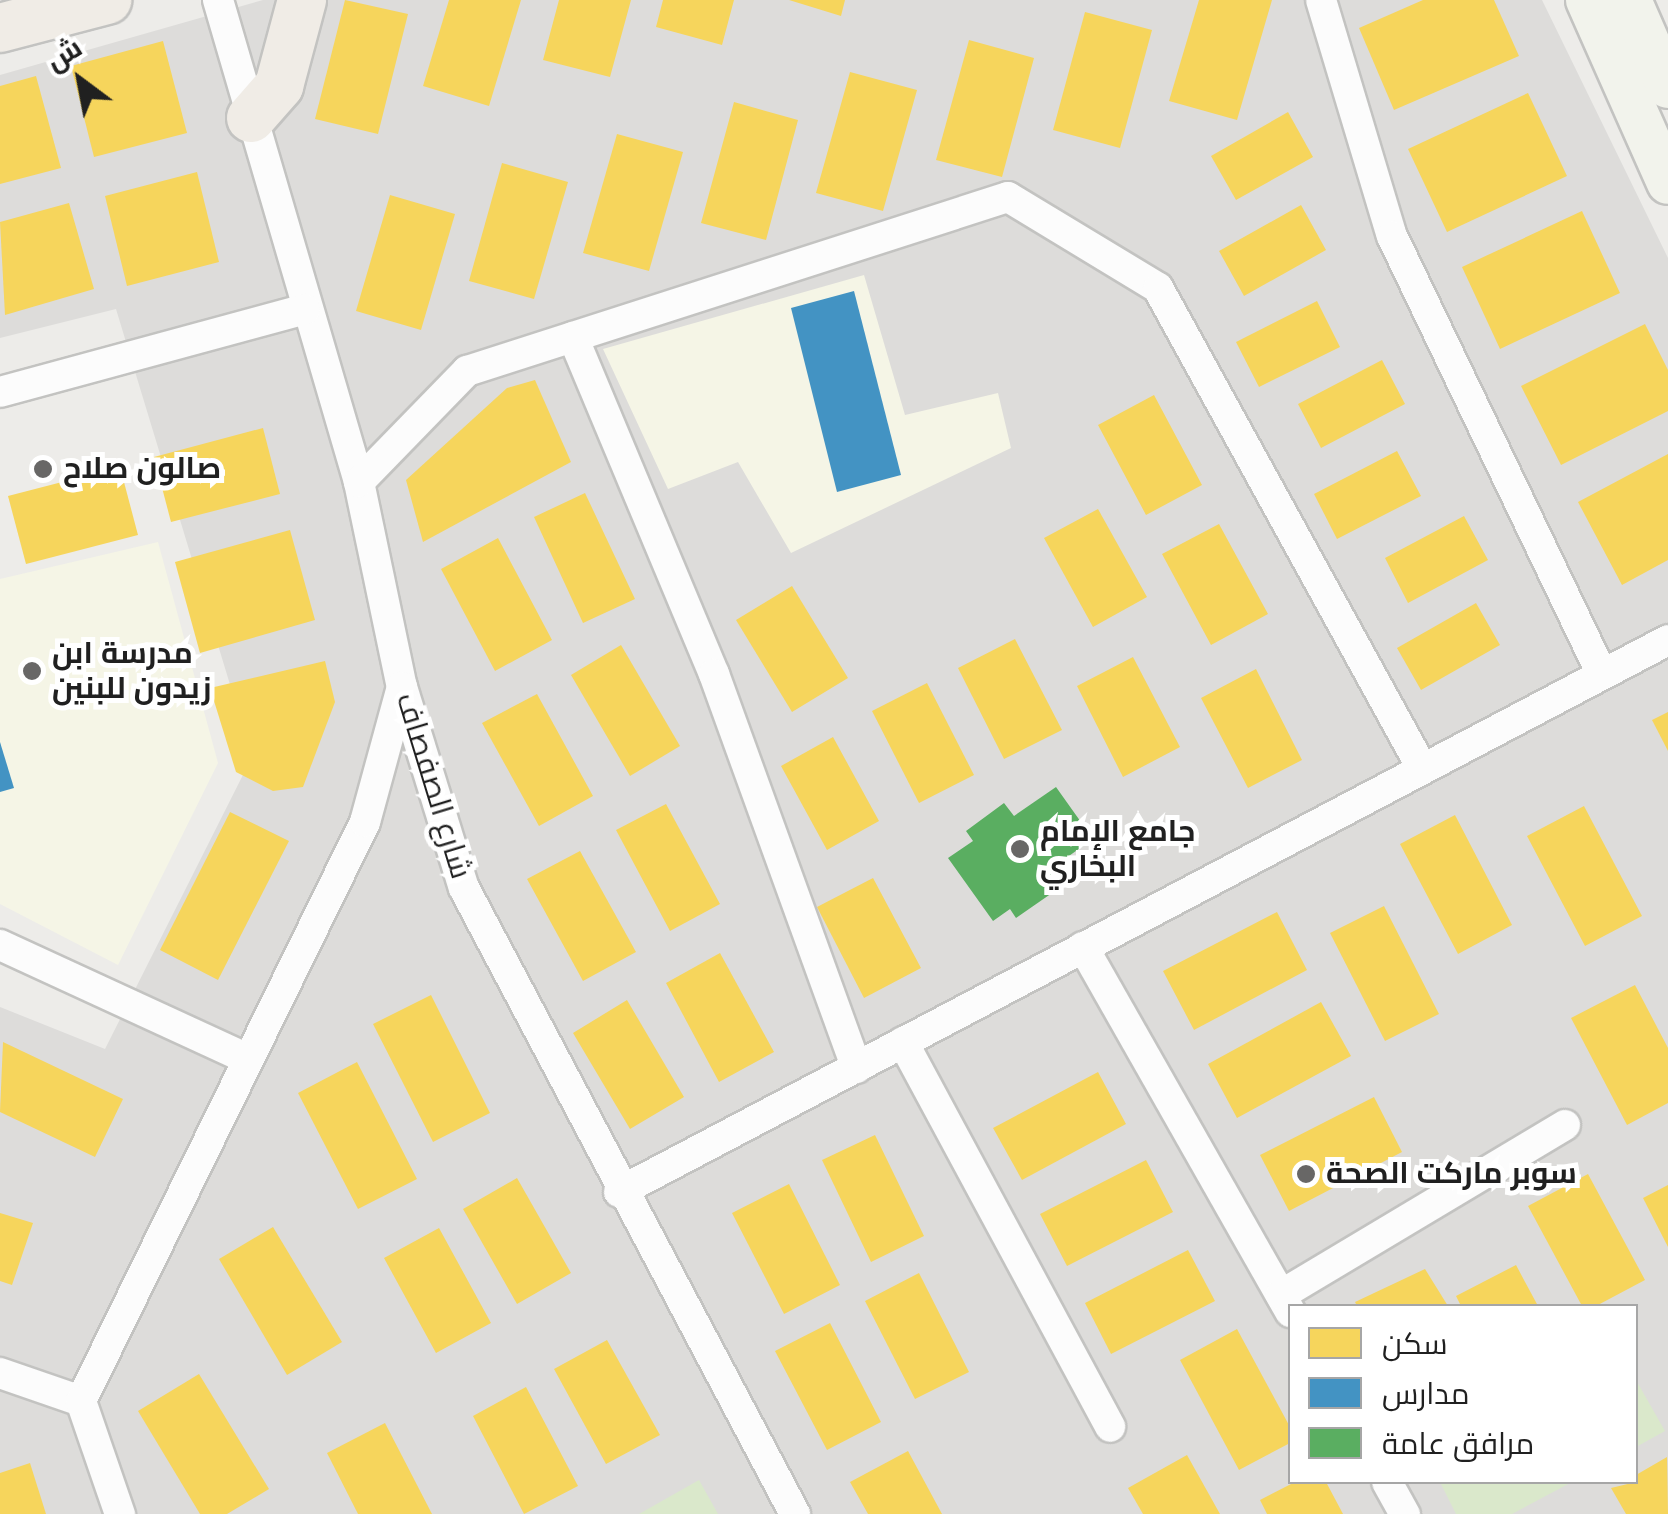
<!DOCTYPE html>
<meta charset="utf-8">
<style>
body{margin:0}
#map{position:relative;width:1668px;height:1514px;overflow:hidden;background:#edece9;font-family:"Nunito Sans",Cairo,sans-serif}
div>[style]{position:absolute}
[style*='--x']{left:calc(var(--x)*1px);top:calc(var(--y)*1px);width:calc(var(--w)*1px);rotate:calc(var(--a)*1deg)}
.residential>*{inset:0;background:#dddcda}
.education>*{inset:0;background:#f5f5e6}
.grass>*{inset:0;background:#dae8cb}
.homes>*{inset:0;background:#f6d55c}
.schools>*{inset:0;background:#4393c3}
.public>*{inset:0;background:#5aae61}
.roads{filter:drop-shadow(2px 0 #c3c3c1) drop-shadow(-2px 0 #c3c3c1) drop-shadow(0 2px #c3c3c1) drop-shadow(0 -2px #c3c3c1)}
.minor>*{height:30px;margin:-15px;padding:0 15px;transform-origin:15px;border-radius:15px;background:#fcfcfc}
.secondary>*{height:42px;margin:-21px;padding:0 21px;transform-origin:21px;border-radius:21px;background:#f2f3ec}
.primary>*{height:48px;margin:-24px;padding:0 24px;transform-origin:24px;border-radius:24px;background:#f0ece6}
.dots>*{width:28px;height:28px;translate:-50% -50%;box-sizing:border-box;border:5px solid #fff;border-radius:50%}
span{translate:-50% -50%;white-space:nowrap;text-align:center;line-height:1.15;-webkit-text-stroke:10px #fff;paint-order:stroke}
.poi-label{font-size:30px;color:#202020;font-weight:700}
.left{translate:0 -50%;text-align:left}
.street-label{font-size:30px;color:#202020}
.legend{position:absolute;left:1288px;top:1304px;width:350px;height:180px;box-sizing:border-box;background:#fff;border:2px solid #a6a6a6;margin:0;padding:12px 18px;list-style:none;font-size:30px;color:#202020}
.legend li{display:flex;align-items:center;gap:20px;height:50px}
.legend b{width:50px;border:2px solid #a6a6a6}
.north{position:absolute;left:30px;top:30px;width:100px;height:100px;-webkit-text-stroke:8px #fff;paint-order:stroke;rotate:328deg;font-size:28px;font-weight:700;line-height:40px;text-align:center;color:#202020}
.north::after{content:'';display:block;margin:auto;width:35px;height:45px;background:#202020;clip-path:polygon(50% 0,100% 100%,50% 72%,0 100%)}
</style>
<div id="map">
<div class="residential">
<i style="clip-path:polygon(evenodd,263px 0,1542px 0,1668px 258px,1668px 1514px,0 1514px,0 1007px,105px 1049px,252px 757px,116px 309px,0 338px,0 75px,263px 0,1290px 1306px,1636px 1306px,1636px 1482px,1290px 1482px,1290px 1306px)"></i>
</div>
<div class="education">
<i style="clip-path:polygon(864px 275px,905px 415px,998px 393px,1011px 448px,791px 553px,738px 462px,668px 489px,603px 349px)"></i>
<i style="clip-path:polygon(158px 542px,218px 763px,118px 965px,0 904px,0 579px)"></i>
</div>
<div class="grass">
<i style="clip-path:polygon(1636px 1380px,1665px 1431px,1636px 1447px)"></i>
<i style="clip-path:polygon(699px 1480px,718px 1514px,639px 1514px)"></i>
<i style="clip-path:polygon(1440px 1482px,1572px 1482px,1512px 1514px,1456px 1514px)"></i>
</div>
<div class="homes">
<i style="clip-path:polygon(345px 0,408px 14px,378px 134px,315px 119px)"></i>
<i style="clip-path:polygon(449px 0,521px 0,489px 106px,423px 86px)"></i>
<i style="clip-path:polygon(559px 0,631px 0,610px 77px,543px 60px)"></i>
<i style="clip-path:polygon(663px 0,734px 0,722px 45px,656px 27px)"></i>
<i style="clip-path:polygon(789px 0,845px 0,841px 16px)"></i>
<i style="clip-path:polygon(1199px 0,1272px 0,1237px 120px,1169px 101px)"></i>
<i style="clip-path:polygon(1423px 0,1494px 0,1519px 56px,1394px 110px,1359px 28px)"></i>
<i style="clip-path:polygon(1085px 12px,1152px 30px,1120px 148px,1053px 130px)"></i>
<i style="clip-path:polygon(969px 40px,1034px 58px,1002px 177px,936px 160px)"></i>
<i style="clip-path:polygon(163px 41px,187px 133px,94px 157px,71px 66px)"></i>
<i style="clip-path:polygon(850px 72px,917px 90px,883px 211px,816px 193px)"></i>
<i style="clip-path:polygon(36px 76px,61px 168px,0 184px,0 86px)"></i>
<i style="clip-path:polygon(1528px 93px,1567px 176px,1447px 232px,1408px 149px)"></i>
<i style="clip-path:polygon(734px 102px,798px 120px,766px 240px,701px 223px)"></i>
<i style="clip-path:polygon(1288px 112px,1313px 157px,1236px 200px,1211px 156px)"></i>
<i style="clip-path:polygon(617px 134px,683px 152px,649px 271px,583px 253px)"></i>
<i style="clip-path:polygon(502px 163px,568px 182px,534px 299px,469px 281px)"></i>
<i style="clip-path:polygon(197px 172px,219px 262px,127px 286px,105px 196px)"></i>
<i style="clip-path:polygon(390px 195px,455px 214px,421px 330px,356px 311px)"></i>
<i style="clip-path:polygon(69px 203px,94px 289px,5px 315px,0 222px)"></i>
<i style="clip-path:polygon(1301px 205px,1326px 250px,1244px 296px,1219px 251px)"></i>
<i style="clip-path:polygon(1582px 211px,1620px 293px,1500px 349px,1462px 267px)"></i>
<i style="clip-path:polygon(1317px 301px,1340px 347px,1259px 387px,1236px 342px)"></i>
<i style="clip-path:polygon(1645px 324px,1668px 370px,1668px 411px,1561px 465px,1521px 386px)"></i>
<i style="clip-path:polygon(1382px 360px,1405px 404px,1321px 448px,1298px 404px)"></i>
<i style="clip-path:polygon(535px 380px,571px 462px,423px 542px,406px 480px,507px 388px)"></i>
<i style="clip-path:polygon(1154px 395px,1202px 485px,1146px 515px,1098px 425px)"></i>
<i style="clip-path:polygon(263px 428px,280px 494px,171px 522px,154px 457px)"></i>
<i style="clip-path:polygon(1397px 451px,1421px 496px,1337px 539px,1314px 494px)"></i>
<i style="clip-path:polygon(1668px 454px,1668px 560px,1622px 585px,1578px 502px)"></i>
<i style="clip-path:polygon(120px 467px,138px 535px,26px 564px,8px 496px)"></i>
<i style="clip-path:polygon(585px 493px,635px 599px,583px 623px,534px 517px)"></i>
<i style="clip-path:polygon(1098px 509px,1147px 597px,1093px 627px,1044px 538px)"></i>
<i style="clip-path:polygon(1464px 516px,1488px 560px,1408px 603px,1385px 558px)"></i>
<i style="clip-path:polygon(1219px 524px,1268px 614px,1211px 645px,1162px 554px)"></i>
<i style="clip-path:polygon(290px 530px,315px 620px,200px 653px,175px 562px)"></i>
<i style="clip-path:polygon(498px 538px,552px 640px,495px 671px,441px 569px)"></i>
<i style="clip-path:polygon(792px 586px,848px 678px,792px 712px,736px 620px)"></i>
<i style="clip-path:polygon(1476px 603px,1500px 645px,1421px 690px,1397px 648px)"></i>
<i style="clip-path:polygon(1015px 639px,1062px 730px,1004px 759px,958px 668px)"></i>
<i style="clip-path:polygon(621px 645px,680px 746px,630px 776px,571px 675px)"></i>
<i style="clip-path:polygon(1133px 657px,1180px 747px,1123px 777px,1077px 686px)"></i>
<i style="clip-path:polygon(325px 661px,335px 702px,303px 787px,273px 791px,236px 772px,210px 688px)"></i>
<i style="clip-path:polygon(1256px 669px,1302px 760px,1248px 788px,1201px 698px)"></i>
<i style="clip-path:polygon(927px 683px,974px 775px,919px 803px,872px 711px)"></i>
<i style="clip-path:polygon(537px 694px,593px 796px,539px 826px,482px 723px)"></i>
<i style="clip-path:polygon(1668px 712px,1668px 751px,1652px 720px)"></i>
<i style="clip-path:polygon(833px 737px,879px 821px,827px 850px,781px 766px)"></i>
<i style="clip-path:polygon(666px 804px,720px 904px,670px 931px,616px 830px)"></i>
<i style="clip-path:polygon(1584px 806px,1642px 916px,1585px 946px,1527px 836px)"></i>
<i style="clip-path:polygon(230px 812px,289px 841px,218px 980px,160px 950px)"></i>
<i style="clip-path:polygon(1455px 815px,1512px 925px,1458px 954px,1400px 844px)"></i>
<i style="clip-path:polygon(580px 851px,636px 952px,583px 981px,527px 879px)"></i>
<i style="clip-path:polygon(873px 878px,921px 968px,864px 998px,817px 907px)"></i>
<i style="clip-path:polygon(1384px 906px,1439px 1014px,1385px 1041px,1330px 933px)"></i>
<i style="clip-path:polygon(1277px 912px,1307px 970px,1194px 1030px,1163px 971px)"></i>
<i style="clip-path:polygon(720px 953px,774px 1052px,719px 1082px,666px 983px)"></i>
<i style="clip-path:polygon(1635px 985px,1668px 1048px,1668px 1103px,1627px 1125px,1571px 1018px)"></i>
<i style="clip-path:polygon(431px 995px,490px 1113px,433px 1142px,373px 1024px)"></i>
<i style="clip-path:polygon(627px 1000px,684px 1097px,630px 1129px,573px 1033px)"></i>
<i style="clip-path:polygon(1321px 1002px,1351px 1056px,1237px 1118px,1208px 1064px)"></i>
<i style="clip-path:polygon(3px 1042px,123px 1099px,95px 1157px,0 1112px)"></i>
<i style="clip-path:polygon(357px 1062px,417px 1179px,358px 1209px,298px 1093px)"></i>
<i style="clip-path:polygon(1098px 1072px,1126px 1124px,1022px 1180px,993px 1128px)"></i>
<i style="clip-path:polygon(1374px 1097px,1402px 1152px,1289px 1211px,1260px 1155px)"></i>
<i style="clip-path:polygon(875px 1135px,924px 1236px,871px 1262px,822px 1160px)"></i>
<i style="clip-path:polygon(1146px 1160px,1173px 1212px,1067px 1266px,1040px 1214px)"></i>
<i style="clip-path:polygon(1588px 1174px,1645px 1280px,1596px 1306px,1582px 1306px,1528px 1206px)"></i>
<i style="clip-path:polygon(517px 1178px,571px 1273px,517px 1304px,463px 1209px)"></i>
<i style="clip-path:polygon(789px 1184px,840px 1285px,784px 1314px,732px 1213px)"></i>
<i style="clip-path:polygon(1668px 1185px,1668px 1247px,1643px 1198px)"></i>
<i style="clip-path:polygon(0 1213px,33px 1223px,12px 1285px,0 1281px)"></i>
<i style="clip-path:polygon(273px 1227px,342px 1342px,287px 1375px,219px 1259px)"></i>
<i style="clip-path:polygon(439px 1228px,491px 1323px,436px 1353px,384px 1258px)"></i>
<i style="clip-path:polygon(1188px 1250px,1215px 1301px,1111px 1354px,1085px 1303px)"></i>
<i style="clip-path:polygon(1516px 1265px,1538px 1306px,1461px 1306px,1456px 1296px)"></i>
<i style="clip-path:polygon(1425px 1269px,1448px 1306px,1357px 1306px,1355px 1302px)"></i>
<i style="clip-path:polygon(919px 1273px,969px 1372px,915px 1399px,865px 1301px)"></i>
<i style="clip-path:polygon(830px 1323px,881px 1422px,827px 1450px,775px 1351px)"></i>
<i style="clip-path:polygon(1237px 1329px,1290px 1427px,1290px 1443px,1239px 1470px,1180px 1360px)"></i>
<i style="clip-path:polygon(607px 1340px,660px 1435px,606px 1464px,554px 1369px)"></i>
<i style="clip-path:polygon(199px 1374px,269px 1489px,227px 1514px,200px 1514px,138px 1411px)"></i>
<i style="clip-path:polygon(526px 1387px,578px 1486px,524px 1514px,473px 1416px)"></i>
<i style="clip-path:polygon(385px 1423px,432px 1514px,358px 1514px,327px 1453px)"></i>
<i style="clip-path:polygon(908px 1451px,942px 1514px,868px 1514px,850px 1482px)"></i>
<i style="clip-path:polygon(1187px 1455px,1220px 1514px,1143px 1514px,1128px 1488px)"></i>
<i style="clip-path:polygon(1667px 1457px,1668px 1514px,1626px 1514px,1611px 1488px,1636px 1482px,1636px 1475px)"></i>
<i style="clip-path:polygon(30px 1463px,46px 1514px,0 1514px,0 1473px)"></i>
<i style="clip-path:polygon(1295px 1482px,1326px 1482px,1343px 1514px,1267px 1514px,1260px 1500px)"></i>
</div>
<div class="schools">
<i style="clip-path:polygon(854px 291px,901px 475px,837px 492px,791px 308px)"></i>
<i style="clip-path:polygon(0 742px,14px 788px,0 792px)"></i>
</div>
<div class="public">
<i style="clip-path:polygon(1056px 787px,1093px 839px,1066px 858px,1078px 875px,1016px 918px,1010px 909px,993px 921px,948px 858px,973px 841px,966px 831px,1004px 803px,1014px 816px)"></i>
</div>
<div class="roads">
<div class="minor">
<i style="--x:218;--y:0;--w:502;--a:73.69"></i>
<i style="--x:359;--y:482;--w:209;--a:78.2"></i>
<i style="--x:402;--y:687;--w:210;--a:72.9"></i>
<i style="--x:464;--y:888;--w:708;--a:62.13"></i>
<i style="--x:1321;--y:0;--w:246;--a:73.3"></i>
<i style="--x:1392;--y:236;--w:486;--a:64.4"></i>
<i style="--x:573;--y:337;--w:365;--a:67.3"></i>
<i style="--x:714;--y:674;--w:419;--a:70.1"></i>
<i style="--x:0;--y:392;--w:316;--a:-15.2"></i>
<i style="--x:359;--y:482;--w:155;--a:-45.8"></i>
<i style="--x:467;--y:371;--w:568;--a:-17.83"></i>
<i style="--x:1008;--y:197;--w:175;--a:31.2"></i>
<i style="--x:1158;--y:288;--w:548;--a:61.19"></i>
<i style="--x:0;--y:945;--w:273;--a:24.7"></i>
<i style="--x:1083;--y:947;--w:420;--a:60.4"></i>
<i style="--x:903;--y:1042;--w:437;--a:61.7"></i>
<i style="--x:619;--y:1192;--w:1185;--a:-27.75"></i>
<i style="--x:1281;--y:1295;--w:331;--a:-30.9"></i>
<i style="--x:0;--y:1373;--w:86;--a:19.1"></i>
<i style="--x:81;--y:1401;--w:645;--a:-63.87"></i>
<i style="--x:365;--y:822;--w:140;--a:-74.7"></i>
<i style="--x:81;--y:1401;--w:120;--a:71"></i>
<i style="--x:1387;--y:1482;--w:37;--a:61"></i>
</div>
<div class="secondary">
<i style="--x:1587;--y:0;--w:200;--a:66.1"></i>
<i style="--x:1630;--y:0;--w:95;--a:66.4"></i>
</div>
<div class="primary">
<i style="--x:0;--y:28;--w:111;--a:-14.7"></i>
<i style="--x:251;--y:118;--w:43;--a:-48.8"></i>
<i style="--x:279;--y:86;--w:89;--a:-75"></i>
</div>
</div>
<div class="dots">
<i style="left:43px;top:469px;background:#686766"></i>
<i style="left:32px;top:671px;background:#686766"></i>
<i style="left:1020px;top:849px;background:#686766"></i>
<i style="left:1306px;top:1174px;background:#686766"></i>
</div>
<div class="poi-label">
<span class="left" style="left:63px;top:469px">صالون صلاح</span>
<span class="left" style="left:52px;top:671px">مدرسة ابن<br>زيدون للبنين</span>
<span class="left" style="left:1040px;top:849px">جامع الإمام<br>البخاري</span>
<span class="left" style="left:1326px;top:1174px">سوبر ماركت الصحة</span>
</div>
<div class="street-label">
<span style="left:433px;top:786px;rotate:73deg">شارع الصفصاف</span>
</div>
<ul class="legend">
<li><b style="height:28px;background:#f6d55c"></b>سكن</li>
<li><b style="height:28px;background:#4393c3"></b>مدارس</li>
<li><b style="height:28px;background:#5aae61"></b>مرافق عامة</li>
</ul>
<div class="north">ش</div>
</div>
